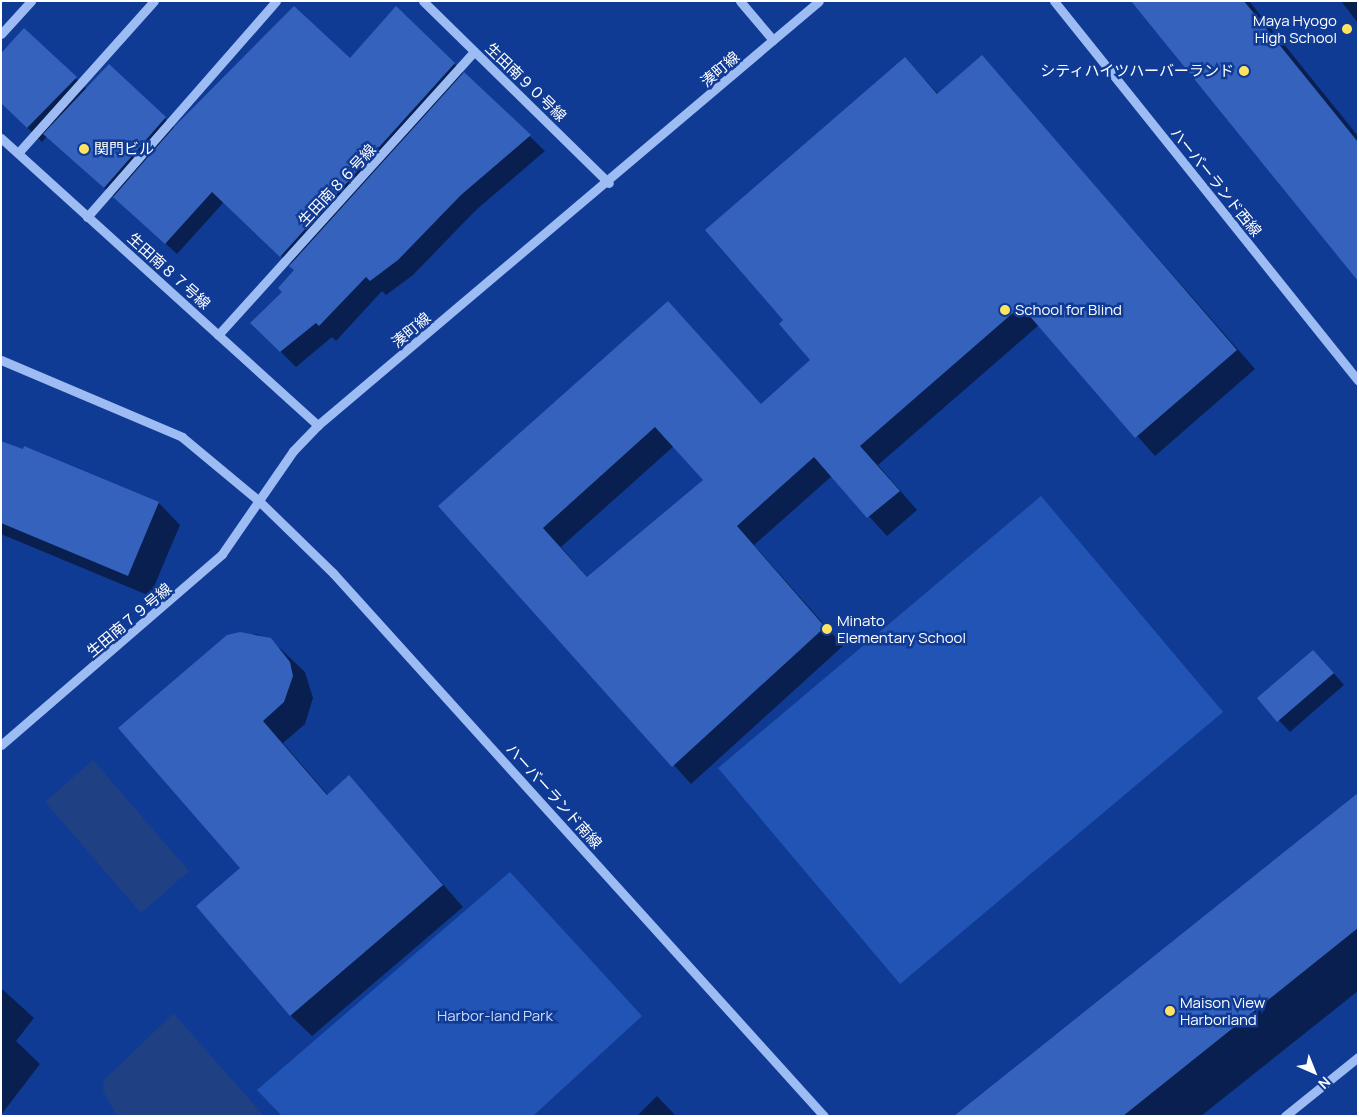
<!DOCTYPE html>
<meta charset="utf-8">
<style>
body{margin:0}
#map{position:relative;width:1359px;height:1117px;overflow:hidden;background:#103b95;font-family:Manrope,"Noto Sans JP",sans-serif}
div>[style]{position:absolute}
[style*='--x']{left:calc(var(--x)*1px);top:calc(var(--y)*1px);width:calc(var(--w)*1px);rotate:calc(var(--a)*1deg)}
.green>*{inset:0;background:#2254b5}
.water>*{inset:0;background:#204084}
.shadow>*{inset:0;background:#0007}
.building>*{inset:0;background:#3462bc}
.minor>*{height:9px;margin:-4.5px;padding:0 4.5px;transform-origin:4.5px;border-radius:4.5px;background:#9ebcf4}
.dots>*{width:14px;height:14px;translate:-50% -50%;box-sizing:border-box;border:2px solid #103b95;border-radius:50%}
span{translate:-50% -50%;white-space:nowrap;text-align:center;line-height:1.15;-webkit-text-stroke:5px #103b95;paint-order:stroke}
.poi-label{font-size:15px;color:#fff}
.right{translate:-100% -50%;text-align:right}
.left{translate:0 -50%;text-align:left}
.street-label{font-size:15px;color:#fff}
.park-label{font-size:15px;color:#c6d9fe}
.frame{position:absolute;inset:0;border:2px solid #fff;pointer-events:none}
.north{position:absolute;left:1289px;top:1047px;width:50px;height:50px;-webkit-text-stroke:4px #103b95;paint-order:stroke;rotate:136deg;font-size:14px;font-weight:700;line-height:20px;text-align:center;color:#fff}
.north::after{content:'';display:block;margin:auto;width:18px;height:22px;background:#fff;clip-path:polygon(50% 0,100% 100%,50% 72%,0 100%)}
</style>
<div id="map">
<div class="green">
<i style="clip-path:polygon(1041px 496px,1223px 712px,900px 984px,718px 768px)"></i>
<i style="clip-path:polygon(510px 872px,642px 1016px,533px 1116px,282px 1116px,257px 1090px)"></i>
</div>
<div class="water">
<i style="clip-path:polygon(93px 760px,189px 871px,141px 913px,45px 802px)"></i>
<i style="clip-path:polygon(173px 1014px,174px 1014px,264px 1116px,117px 1116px,103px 1091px,104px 1080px)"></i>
</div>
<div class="shadow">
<i style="clip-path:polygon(1133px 1px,1249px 1px,1358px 136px,1358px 279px)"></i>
<i style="clip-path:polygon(1341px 1px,1358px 1px,1358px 23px)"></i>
<i style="clip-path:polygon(396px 8px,545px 151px,476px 210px,413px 275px,386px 295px,382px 291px,336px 341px,332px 337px,296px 367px,252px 323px,283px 292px,296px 270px,224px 202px,177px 254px,47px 136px,42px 142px,1px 102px,1px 52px,24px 30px,87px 89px,109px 65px,175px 128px,350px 60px)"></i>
<i style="clip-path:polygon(evenodd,982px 57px,1255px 369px,1155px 456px,1039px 325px,878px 465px,917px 510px,887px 536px,832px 476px,754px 545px,843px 646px,691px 784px,440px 506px,668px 302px,762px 405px,811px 360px,785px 320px,905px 58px,939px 95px,982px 57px,674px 446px,705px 480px,588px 578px,561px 547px,674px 446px)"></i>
<i style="clip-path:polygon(1px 441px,159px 503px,180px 525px,150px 596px,1px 534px)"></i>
<i style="clip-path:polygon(256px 634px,270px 639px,305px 672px,313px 698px,305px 724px,283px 743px,328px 795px,349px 777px,463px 907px,312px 1036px,290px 1015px,242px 868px,228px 637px)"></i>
<i style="clip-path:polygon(1325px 663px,1344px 685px,1290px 732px,1259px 699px)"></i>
<i style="clip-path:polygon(1358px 796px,1358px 991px,1201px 1116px,970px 1116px)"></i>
<i style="clip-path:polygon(1px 988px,34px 1018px,16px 1041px,40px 1064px,1px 1115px)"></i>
<i style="clip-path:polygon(657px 1096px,676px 1116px,637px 1116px)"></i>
</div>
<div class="building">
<i style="clip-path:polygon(1131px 1px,1244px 1px,1358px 142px,1358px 281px)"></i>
<i style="clip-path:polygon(294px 6px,350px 58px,396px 6px,455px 63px,280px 257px,212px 192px,165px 244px,113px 197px,175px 126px)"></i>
<i style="clip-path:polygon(24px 28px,77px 77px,27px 128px,1px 103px,1px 53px)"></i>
<i style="clip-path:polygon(evenodd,982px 55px,1237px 350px,1135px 438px,1021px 306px,860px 446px,900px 491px,867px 518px,814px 457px,737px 526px,825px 627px,672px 767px,438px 506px,668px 301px,761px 404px,810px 360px,779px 324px,783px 320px,705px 230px,905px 57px,937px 94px,982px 55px,655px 427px,703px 480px,587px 577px,543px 528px,655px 427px)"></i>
<i style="clip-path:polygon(109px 64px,166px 117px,104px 188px,43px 134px)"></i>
<i style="clip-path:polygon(464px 72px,531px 135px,461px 195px,398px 260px,370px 281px,366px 277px,319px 326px,316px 323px,280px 352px,250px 323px,282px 292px,278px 288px,294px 270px,289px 266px)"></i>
<i style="clip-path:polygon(1px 441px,23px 449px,24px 446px,159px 502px,128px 576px,1px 523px)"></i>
<i style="clip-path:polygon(240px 632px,271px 638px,290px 662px,293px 676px,284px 702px,263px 721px,327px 795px,349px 775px,443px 885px,290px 1016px,196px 906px,240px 868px,118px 728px,227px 635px)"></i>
<i style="clip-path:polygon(1313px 650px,1334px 673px,1277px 722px,1257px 698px)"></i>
<i style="clip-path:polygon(1358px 793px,1358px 928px,1123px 1116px,954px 1116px)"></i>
</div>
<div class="minor">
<i style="--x:423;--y:1;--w:260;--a:44.4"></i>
<i style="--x:740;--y:1;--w:51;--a:49.8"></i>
<i style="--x:1054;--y:1;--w:486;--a:51.3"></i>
<i style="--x:1;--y:34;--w:45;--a:-47.7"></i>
<i style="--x:1;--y:138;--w:428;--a:42.2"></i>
<i style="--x:18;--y:153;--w:204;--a:-48.2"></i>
<i style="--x:87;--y:217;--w:287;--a:-48.8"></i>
<i style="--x:218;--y:335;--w:382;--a:-47.9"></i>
<i style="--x:1;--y:360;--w:197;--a:23"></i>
<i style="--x:182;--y:437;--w:99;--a:39.7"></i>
<i style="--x:258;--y:500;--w:105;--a:44.2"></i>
<i style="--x:333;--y:573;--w:732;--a:47.88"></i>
<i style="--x:1;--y:745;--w:292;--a:-40.8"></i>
<i style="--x:222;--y:554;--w:125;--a:-55.4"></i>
<i style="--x:293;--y:451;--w:36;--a:-46"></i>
<i style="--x:318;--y:425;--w:656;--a:-40.24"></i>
<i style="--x:1285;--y:1116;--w:94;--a:-38.9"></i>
</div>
<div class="dots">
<i style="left:1347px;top:29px;background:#ffe361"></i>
<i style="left:1244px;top:71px;background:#ffe361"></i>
<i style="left:84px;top:149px;background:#ffe361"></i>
<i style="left:1005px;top:310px;background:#ffe361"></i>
<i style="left:827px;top:629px;background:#ffe361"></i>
<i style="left:1170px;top:1011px;background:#ffe361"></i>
</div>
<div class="poi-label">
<span class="right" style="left:1337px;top:29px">Maya Hyogo<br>High School</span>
<span class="right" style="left:1234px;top:71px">シティハイツハーバーランド</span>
<span class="left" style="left:94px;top:149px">関門ビル</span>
<span class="left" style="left:1015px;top:310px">School for Blind</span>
<span class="left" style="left:837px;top:629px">Minato<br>Elementary School</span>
<span class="left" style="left:1180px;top:1011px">Maison View<br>Harborland</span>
</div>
<div class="street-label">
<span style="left:720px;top:69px;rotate:-41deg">湊町線</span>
<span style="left:526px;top:82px;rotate:44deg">生田南９０号線</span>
<span style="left:1216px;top:182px;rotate:51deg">ハーバーランド西線</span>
<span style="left:337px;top:185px;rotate:-47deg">生田南８６号線</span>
<span style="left:169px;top:271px;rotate:42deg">生田南８７号線</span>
<span style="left:411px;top:330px;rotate:-40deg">湊町線</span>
<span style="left:129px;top:620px;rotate:-40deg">生田南７９号線</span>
<span style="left:554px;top:796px;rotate:48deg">ハーバーランド南線</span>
</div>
<div class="park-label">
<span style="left:495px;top:1016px">Harbor-land Park</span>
</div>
<div class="frame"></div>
<div class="north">N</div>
</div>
